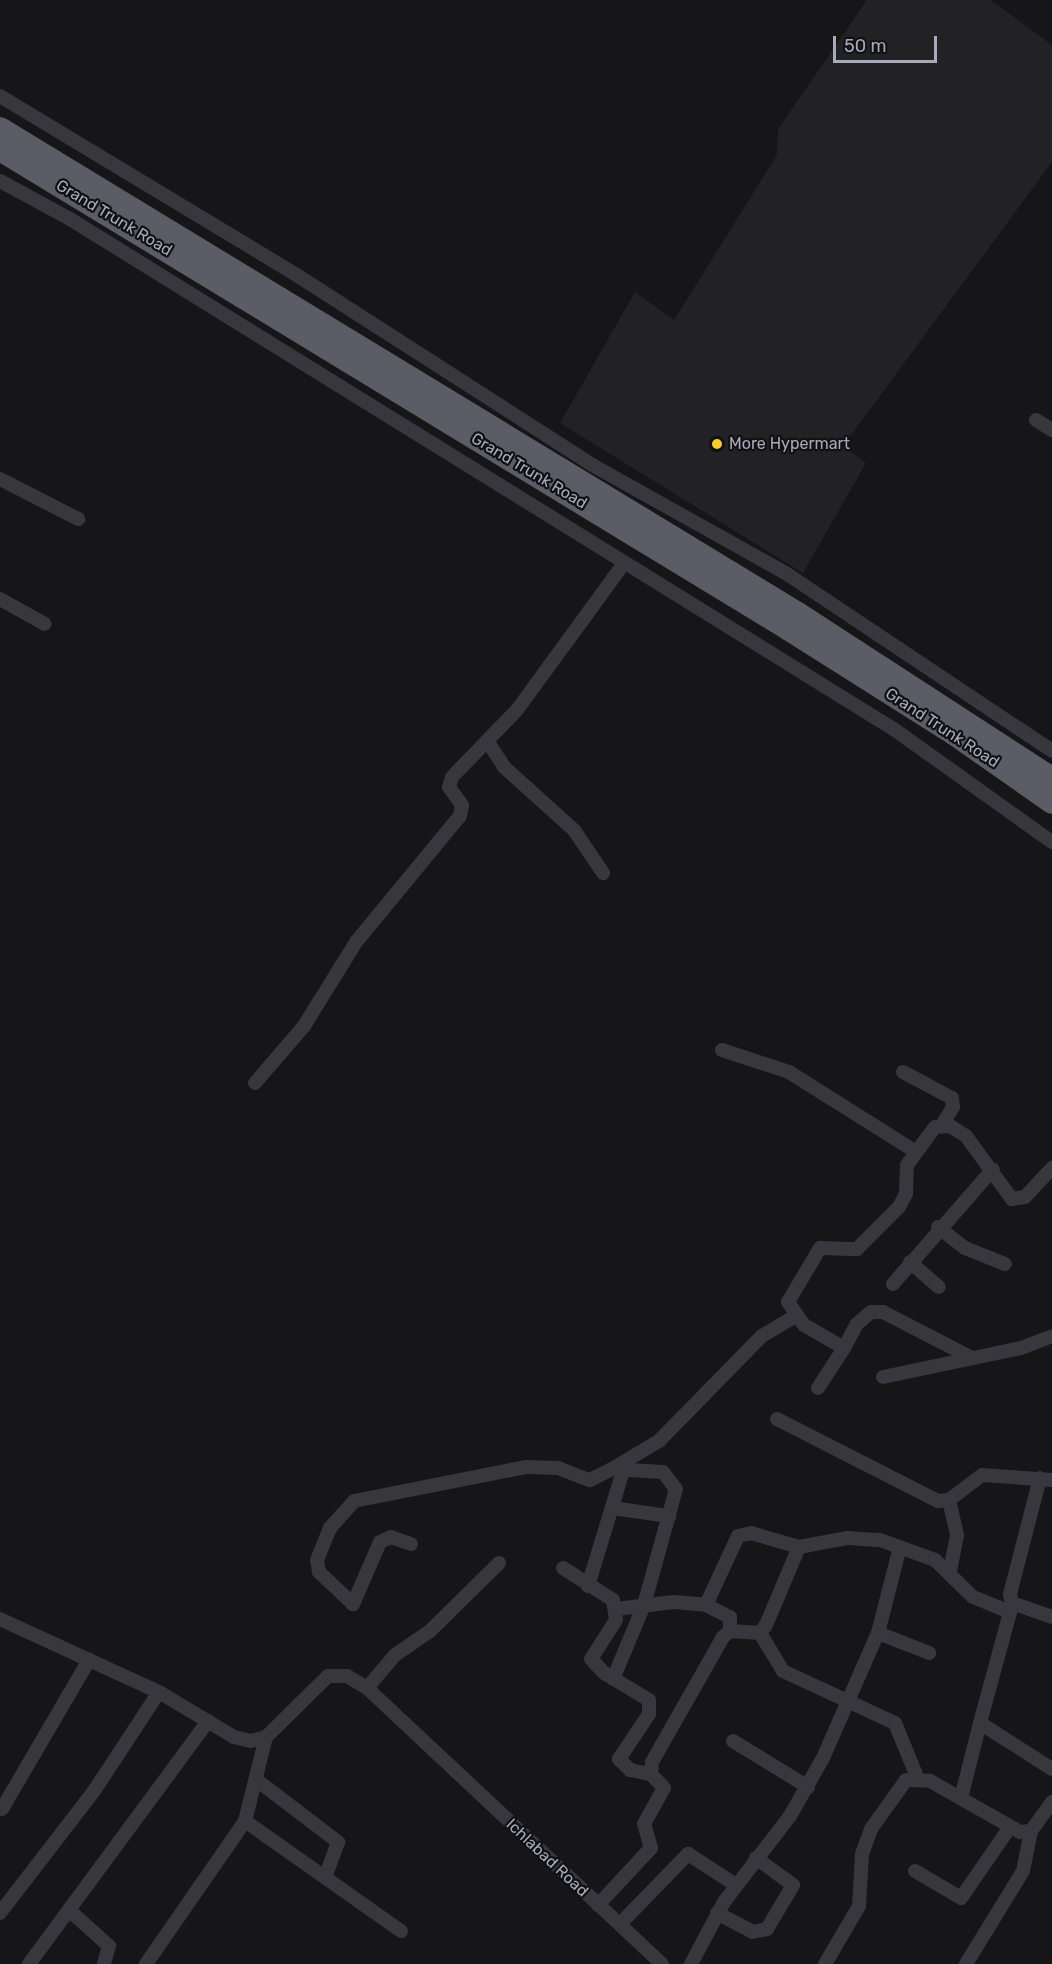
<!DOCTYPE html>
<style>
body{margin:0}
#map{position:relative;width:1052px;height:1964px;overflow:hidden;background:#161618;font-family:Rubik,sans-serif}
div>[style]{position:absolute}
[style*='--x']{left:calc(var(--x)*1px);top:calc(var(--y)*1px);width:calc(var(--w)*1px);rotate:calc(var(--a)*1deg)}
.built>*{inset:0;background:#222225}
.minor>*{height:14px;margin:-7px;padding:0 7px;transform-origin:7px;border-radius:7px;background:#37373d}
.trunk>*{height:22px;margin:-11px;padding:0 11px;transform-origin:11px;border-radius:11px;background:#5b5c65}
.dots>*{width:16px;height:16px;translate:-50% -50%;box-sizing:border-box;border:3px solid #111113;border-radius:50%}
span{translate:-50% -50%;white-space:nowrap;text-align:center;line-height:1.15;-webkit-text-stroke:4.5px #111113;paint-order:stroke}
.street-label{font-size:16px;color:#a7aab8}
.poi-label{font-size:16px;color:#a7aab8}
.left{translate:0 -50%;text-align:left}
.scale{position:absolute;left:833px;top:36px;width:104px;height:27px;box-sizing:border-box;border:3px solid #a7aab8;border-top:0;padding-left:8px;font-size:18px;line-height:21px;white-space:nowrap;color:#a7aab8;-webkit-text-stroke:4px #111113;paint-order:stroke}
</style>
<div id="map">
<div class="built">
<i style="clip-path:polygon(867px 0,991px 0,1052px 45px,1052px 162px,843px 446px,866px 463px,803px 573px,560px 423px,635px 292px,674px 320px,777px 155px,778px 129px)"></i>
</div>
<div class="minor">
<i style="--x:0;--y:96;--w:345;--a:31.1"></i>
<i style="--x:295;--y:274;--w:355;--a:32.7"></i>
<i style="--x:594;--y:466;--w:221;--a:29.2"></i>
<i style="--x:787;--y:574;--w:319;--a:33.7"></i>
<i style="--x:0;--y:181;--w:80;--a:28.5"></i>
<i style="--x:70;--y:219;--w:970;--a:31.77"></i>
<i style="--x:895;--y:730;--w:193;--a:35.5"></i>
<i style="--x:1036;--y:420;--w:19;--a:32"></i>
<i style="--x:0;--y:479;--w:88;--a:27.1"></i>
<i style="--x:0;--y:599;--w:51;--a:29.1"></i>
<i style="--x:488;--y:742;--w:30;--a:57"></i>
<i style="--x:504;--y:767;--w:94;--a:42"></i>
<i style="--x:574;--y:830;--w:52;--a:56"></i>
<i style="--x:722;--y:1050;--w:71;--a:18.2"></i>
<i style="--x:789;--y:1072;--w:150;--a:32.2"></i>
<i style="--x:903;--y:1072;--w:55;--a:28"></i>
<i style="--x:952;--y:1098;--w:9;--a:84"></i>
<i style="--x:953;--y:1107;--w:21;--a:121"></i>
<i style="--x:255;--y:1083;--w:75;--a:-49.3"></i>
<i style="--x:304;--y:1026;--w:99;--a:-58.2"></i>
<i style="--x:356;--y:942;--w:163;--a:-50.5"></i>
<i style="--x:460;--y:816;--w:11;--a:-80"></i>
<i style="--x:462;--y:805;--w:22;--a:-126"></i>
<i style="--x:449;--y:787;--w:10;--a:-73"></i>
<i style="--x:452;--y:777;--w:93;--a:-45.9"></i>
<i style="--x:517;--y:710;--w:182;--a:-53.9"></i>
<i style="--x:938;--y:1227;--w:34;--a:38"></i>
<i style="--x:965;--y:1248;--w:43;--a:21.8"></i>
<i style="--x:910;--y:1262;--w:38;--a:41"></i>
<i style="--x:893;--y:1284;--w:152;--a:-49"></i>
<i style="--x:844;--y:1348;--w:27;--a:-62"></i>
<i style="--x:857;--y:1324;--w:18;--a:-41"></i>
<i style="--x:871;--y:1312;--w:12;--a:0"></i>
<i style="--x:883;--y:1312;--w:100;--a:27.3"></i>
<i style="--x:883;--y:1377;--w:141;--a:-11.9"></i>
<i style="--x:1021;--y:1348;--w:33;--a:-21"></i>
<i style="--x:818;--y:1388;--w:48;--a:-57"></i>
<i style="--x:844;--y:1348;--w:46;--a:-150.1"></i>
<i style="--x:804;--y:1325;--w:28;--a:-125"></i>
<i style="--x:788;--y:1302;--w:63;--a:-59.3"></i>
<i style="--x:820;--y:1248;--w:37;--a:2"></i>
<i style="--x:857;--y:1249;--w:59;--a:-45"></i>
<i style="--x:899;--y:1207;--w:15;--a:-62"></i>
<i style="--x:906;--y:1194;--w:29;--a:-88"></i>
<i style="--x:907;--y:1165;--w:47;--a:-53.6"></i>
<i style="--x:935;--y:1127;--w:15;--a:-4"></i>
<i style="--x:950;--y:1126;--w:19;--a:32"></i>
<i style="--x:966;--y:1136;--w:78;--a:53.9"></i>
<i style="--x:1012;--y:1199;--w:13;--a:-9"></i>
<i style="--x:1025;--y:1197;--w:40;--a:-47"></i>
<i style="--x:777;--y:1419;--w:181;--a:27"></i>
<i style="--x:938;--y:1501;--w:11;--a:-5"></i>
<i style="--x:949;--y:1500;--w:41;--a:-37.1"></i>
<i style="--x:982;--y:1475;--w:70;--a:4.1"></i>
<i style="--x:612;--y:1469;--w:51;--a:3.4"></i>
<i style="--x:663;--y:1472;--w:21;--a:53"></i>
<i style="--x:676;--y:1489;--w:120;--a:105.4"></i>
<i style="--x:644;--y:1605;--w:80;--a:112.7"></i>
<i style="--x:1040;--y:1478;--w:120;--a:104.5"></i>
<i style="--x:1010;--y:1594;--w:9;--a:77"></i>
<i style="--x:1012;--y:1603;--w:42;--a:19.3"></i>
<i style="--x:949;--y:1500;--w:36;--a:77"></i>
<i style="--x:957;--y:1535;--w:37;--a:101"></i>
<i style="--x:612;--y:1508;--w:58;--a:8"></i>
<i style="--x:411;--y:1544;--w:21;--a:-161"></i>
<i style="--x:391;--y:1537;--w:12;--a:156"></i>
<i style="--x:380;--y:1542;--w:68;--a:113.5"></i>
<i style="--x:353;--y:1604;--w:47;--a:-136.7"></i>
<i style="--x:319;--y:1572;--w:12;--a:-99"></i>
<i style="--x:317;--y:1560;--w:35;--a:-68"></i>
<i style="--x:330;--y:1528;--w:36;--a:-48"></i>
<i style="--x:354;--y:1501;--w:175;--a:-11.2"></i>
<i style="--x:526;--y:1467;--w:32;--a:2"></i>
<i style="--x:558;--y:1468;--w:34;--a:21"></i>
<i style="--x:590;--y:1480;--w:25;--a:-27"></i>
<i style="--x:612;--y:1469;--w:55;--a:-30.8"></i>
<i style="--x:659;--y:1441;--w:147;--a:-45.6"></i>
<i style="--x:762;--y:1336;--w:37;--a:-31"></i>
<i style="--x:563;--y:1568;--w:59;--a:32.6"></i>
<i style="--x:613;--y:1600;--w:20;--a:81"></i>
<i style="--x:616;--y:1620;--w:46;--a:122.7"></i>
<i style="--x:591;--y:1659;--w:19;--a:47"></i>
<i style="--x:604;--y:1673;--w:52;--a:31"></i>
<i style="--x:649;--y:1700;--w:14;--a:90"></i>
<i style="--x:649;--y:1714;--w:54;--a:123.7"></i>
<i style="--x:619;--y:1759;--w:16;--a:45"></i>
<i style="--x:630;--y:1770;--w:21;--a:11"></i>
<i style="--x:588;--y:1586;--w:120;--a:-73.1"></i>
<i style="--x:706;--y:1605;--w:76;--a:-65.1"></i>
<i style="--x:738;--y:1536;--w:13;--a:-13"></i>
<i style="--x:751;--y:1533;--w:50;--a:16.3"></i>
<i style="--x:1012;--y:1605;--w:122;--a:105.2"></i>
<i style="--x:980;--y:1723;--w:85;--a:32.6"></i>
<i style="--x:616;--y:1609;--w:58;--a:-6.9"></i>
<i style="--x:674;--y:1602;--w:32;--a:5"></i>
<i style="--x:706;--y:1605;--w:27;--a:27"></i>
<i style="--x:730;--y:1617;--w:14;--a:90"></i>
<i style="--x:0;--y:1619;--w:175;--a:24.7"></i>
<i style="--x:159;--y:1692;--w:87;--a:31"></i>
<i style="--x:234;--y:1737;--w:17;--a:13"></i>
<i style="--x:251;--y:1741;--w:16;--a:-15"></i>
<i style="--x:266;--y:1737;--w:87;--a:-44.5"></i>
<i style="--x:328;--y:1676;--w:19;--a:0"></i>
<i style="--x:347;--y:1676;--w:23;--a:31"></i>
<i style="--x:367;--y:1688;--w:404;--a:43.1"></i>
<i style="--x:760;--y:1633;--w:44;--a:58.8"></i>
<i style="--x:783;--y:1671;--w:123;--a:24.9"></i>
<i style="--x:895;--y:1723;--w:58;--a:67.8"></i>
<i style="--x:878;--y:1633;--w:55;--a:21.4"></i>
<i style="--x:367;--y:1688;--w:43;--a:-49.7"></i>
<i style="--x:395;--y:1655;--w:42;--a:-34.4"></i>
<i style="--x:430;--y:1631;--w:97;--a:-44.6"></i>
<i style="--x:733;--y:1741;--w:88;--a:31.5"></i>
<i style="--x:258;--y:1781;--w:101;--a:37.3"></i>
<i style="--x:338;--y:1842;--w:37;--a:110"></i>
<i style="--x:961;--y:1798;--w:77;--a:-75.8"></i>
<i style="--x:2;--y:1809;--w:173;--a:-59.7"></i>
<i style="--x:245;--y:1821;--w:191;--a:35.2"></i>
<i style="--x:915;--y:1871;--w:53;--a:30.4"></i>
<i style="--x:961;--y:1898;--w:86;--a:-55.4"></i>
<i style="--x:598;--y:1905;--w:78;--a:-47.1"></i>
<i style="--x:651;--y:1848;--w:25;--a:-106"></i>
<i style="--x:644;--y:1824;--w:41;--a:-60.9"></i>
<i style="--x:664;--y:1788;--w:19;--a:-133"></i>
<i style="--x:651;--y:1774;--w:12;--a:-85"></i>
<i style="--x:652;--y:1762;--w:144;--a:-60.4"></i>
<i style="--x:723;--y:1637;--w:9;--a:-41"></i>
<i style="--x:730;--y:1631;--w:30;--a:4"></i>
<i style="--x:760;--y:1633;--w:10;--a:-53"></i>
<i style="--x:766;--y:1625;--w:85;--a:-67.1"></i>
<i style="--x:799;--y:1547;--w:50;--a:-10.4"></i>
<i style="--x:848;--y:1538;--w:32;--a:4"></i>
<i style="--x:880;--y:1540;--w:59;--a:20"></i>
<i style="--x:935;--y:1560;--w:53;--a:44.2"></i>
<i style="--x:973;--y:1597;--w:40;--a:22"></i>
<i style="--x:69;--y:1910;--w:54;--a:42"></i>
<i style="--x:109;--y:1946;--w:19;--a:106"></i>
<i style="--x:0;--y:1913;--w:154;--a:-52.4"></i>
<i style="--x:94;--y:1791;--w:118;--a:-56.7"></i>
<i style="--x:717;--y:1913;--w:40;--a:28"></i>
<i style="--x:752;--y:1932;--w:15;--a:-11"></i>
<i style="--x:767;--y:1929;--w:51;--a:-59.4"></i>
<i style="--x:793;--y:1885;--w:46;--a:-143.9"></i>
<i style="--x:620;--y:1924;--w:98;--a:-45.8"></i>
<i style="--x:688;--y:1854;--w:57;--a:32.9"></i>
<i style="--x:29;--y:1964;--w:302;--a:-53.6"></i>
<i style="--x:146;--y:1964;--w:174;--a:-55.3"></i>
<i style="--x:245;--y:1821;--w:87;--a:-76"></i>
<i style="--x:691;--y:1964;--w:70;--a:-62"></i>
<i style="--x:724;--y:1902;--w:108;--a:-52.5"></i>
<i style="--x:790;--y:1816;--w:67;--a:-60.4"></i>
<i style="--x:823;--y:1758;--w:137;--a:-66.3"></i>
<i style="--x:878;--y:1633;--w:89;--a:-75.7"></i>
<i style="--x:825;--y:1964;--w:67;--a:-59.6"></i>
<i style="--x:859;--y:1906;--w:52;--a:-86.7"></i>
<i style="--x:862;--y:1854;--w:27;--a:-70"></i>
<i style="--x:871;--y:1829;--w:60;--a:-54.5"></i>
<i style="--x:906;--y:1780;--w:24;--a:2"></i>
<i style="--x:930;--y:1781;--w:103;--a:29.5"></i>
<i style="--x:1020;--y:1832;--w:11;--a:-5"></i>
<i style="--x:1031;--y:1831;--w:36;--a:-54"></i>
<i style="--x:966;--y:1964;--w:109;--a:-58.5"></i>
<i style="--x:1023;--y:1871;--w:41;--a:-78.7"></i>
</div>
<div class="trunk">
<i style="--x:0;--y:128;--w:934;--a:31.29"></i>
<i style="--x:798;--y:613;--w:303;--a:33"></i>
<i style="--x:0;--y:150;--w:924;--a:31.31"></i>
<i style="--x:789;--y:630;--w:196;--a:32.3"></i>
<i style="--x:955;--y:735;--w:118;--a:35"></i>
</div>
<div class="dots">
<i style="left:717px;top:444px;background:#f8ce2e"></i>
</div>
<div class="street-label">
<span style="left:114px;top:218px;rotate:31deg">Grand Trunk Road</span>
<span style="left:529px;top:471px;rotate:31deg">Grand Trunk Road</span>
<span style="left:942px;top:728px;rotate:33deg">Grand Trunk Road</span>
<span style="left:547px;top:1858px;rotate:43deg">Ichlabad Road</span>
</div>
<div class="poi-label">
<span class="left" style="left:729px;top:444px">More Hypermart</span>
</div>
<div class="scale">50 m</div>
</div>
